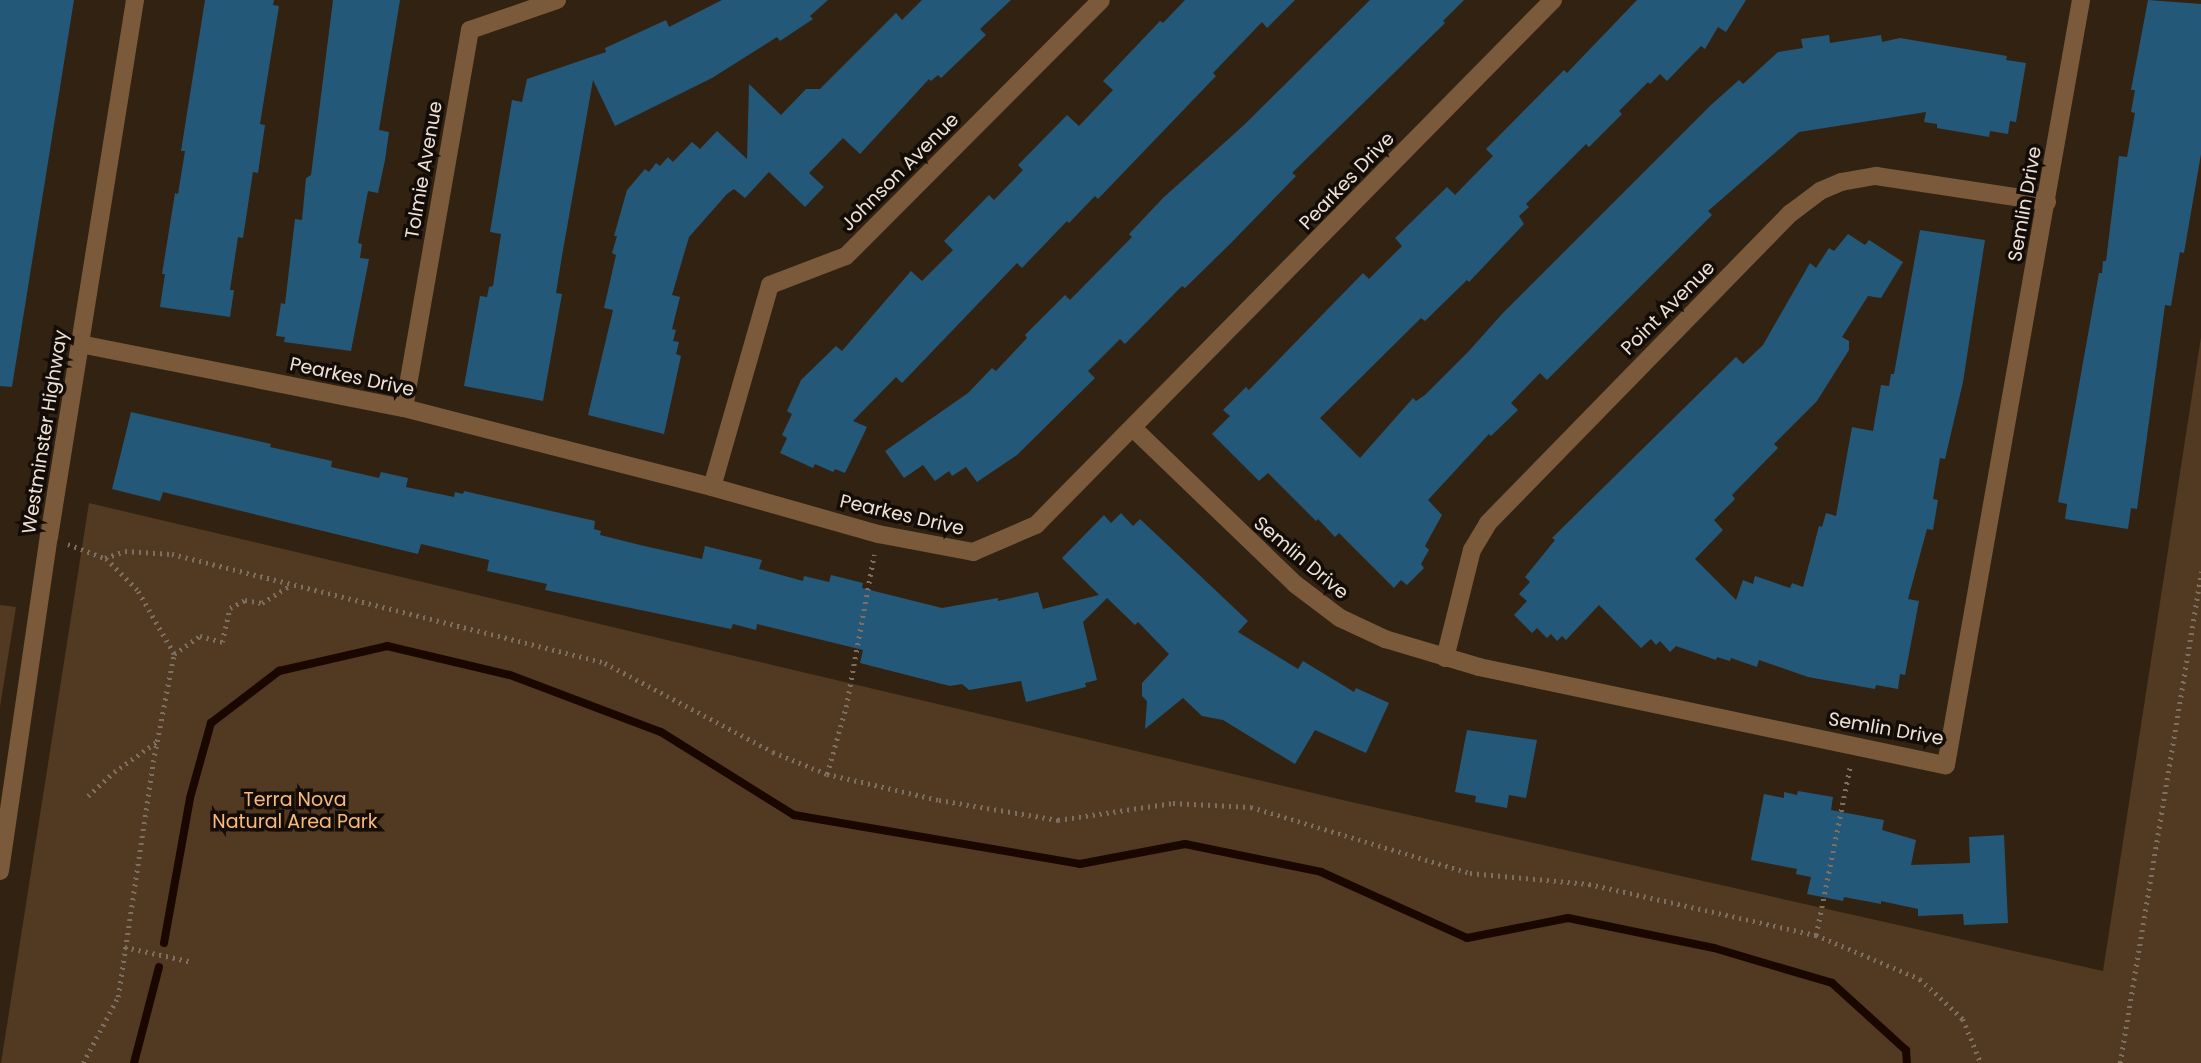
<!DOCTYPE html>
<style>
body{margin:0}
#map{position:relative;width:2201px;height:1063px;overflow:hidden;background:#322212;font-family:Poppins,sans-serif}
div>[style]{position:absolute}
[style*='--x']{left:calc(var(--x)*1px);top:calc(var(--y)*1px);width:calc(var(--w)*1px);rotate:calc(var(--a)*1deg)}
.green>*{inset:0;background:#523921}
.stream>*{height:8px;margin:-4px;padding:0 4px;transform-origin:4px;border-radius:4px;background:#1a0700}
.building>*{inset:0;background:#245879}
.path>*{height:4.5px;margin-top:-2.25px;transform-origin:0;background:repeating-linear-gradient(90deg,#7d6f61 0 2px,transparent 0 7px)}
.street>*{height:18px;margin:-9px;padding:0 9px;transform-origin:9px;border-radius:9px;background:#7a5a3b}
span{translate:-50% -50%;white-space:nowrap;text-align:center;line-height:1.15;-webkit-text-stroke:7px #140d07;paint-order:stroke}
.street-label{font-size:19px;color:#eee2d8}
.park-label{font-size:19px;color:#f9b97b}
</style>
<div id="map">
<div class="green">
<i style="clip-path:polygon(2201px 337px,2201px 1063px,1px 1063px,89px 503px,1347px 801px,2103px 971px)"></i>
<i style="clip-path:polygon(0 605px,16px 607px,0 707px)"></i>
</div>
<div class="stream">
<i style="--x:164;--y:943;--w:147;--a:-79.8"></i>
<i style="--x:190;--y:798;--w:78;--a:-74.4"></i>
<i style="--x:211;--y:723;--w:86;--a:-37.4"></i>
<i style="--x:279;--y:671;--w:111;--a:-13"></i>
<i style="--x:387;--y:646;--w:126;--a:13.3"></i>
<i style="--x:510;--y:675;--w:161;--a:20.7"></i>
<i style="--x:661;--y:732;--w:157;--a:32"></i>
<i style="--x:794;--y:815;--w:290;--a:9.7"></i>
<i style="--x:1080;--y:864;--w:107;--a:-10.8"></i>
<i style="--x:1185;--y:844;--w:139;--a:11.6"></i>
<i style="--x:1321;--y:872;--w:160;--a:24.3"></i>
<i style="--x:1467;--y:938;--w:103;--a:-11.2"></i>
<i style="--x:1568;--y:918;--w:149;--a:11.6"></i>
<i style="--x:1714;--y:948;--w:123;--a:16.5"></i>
<i style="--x:1832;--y:983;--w:100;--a:42.2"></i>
<i style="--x:1906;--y:1050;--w:13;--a:86"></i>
<i style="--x:134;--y:1063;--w:99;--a:-75.4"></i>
</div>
<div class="building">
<i style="clip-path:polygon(0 0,74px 0,12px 387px,0 386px)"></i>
<i style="clip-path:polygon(205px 0,274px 0,273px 5px,279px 6px,260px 124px,265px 125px,258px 173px,253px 172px,243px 238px,238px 237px,230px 290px,234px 290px,230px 317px,160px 307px,165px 274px,162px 274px,175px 193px,178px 194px,185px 151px,181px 151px)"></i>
<i style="clip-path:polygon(333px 0,400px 0,379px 130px,389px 132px,385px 160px,378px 193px,368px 191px,358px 243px,362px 244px,360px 258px,369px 259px,351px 351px,284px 342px,285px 337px,276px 336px,281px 303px,285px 304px,295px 219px,302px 220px,306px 178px,311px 175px)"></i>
<i style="clip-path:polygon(722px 0,828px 0,810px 16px,813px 19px,780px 41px,777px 37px,712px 78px,615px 126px,593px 80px,562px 256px,556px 293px,562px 294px,543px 401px,464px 386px,480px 296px,487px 297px,489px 287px,493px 286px,501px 234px,490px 232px,512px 100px,522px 102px,527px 79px,606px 52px,605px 48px,666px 20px,669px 27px)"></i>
<i style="clip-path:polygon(922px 0,1011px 0,980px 29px,986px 35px,941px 78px,938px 75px,931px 81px,929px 79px,860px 154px,843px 138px,809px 173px,824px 187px,805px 207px,769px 172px,745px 198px,734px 189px,727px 194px,689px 237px,672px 295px,680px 297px,672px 329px,676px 330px,673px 341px,679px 342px,676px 354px,681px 356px,664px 434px,588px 415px,613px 310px,604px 308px,616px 255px,612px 253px,617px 236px,614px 236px,627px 190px,645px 169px,649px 172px,656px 163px,660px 166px,668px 157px,673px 162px,692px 142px,700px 149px,717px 131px,747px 159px,749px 84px,781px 115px,806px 89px,820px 89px,896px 13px,902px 20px)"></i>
<i style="clip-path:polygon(1185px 0,1295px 0,1267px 28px,1262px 22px,1213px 73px,1216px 76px,1098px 199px,1095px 196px,1069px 223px,1067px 221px,1022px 268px,1017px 263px,902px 383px,896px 377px,853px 421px,867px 427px,845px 473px,835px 469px,833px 472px,815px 464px,813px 468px,780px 453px,787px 438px,782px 435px,792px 414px,787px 411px,801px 380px,836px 346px,842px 351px,911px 271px,922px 281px,953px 250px,944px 241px,989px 195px,994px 200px,1023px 170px,1018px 165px,1067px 115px,1079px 126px,1113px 90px,1103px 81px,1160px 21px,1163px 23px)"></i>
<i style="clip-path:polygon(1370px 0,1464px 0,1443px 21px,1445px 23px,1292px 173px,1296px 176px,1232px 242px,1185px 288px,1182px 286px,1125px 344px,1120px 339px,1088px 371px,1095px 378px,1017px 455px,977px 482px,966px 467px,952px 476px,949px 471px,935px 481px,923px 465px,904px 478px,885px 451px,968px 393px,992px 368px,996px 371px,1027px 338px,1025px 335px,1065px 295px,1070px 300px,1132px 237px,1129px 234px,1163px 198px,1244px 125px)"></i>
<i style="clip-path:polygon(1637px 0,1746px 0,1726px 32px,1718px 27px,1705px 49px,1701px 46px,1667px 81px,1660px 74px,1650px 84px,1648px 82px,1619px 111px,1622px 114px,1589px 147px,1586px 144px,1526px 204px,1529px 207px,1519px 216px,1524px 224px,1469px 282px,1467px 280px,1425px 321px,1421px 318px,1320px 418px,1360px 458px,1413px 398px,1416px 401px,1425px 395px,1468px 352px,1502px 314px,1711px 105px,1739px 80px,1743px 84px,1778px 52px,1803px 48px,1801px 39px,1829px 35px,1830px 43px,1881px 35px,1882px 42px,1900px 38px,2007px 56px,2006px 60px,2026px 63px,2016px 122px,2010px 121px,2008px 134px,1990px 131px,1989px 137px,1937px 128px,1937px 124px,1924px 122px,1926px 112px,1799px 132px,1708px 211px,1712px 215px,1547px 380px,1540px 373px,1511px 403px,1518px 410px,1491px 436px,1489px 434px,1428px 500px,1442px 515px,1425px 546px,1429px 550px,1421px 564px,1424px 568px,1407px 585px,1401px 580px,1394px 588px,1339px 533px,1335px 537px,1318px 519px,1316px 521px,1268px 473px,1259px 481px,1212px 434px,1230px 416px,1223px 410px,1246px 387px,1249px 390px,1363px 273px,1369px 279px,1402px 246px,1395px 238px,1447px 187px,1455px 195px,1493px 156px,1486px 149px,1564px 70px,1567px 73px)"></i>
<i style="clip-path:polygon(2148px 0,2201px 4px,2201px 154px,2184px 253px,2180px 252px,2171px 306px,2165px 305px,2137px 509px,2131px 508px,2128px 529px,2065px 519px,2067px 504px,2058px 502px,2099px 273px,2102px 273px,2103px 261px,2106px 261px,2119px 156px,2127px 157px,2135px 113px,2131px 112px,2135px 90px,2131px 90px)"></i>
<i style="clip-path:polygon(1920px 230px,1985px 240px,1963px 382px,1945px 459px,1940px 458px,1933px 499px,1938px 500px,1933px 530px,1927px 529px,1908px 599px,1919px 601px,1905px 675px,1900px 674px,1898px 689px,1876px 685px,1875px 689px,1808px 677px,1759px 660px,1757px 667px,1731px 658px,1730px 661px,1717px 657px,1716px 660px,1676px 646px,1670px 652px,1660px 641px,1656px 645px,1651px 639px,1641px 648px,1599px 605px,1566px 640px,1562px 636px,1557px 641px,1551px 634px,1547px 638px,1537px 628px,1532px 633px,1514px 615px,1527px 601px,1519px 594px,1530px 582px,1525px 577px,1555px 540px,1552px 538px,1736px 357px,1743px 364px,1763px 345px,1810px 263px,1816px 268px,1829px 248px,1834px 251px,1848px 234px,1865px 245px,1869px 240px,1903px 262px,1881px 298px,1868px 296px,1842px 337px,1849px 341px,1849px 350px,1817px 401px,1774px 444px,1778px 448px,1732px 495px,1735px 499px,1714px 520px,1723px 530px,1695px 559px,1736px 600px,1743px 580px,1753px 584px,1755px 576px,1790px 588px,1792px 583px,1803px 587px,1819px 526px,1822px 527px,1826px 513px,1836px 516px,1852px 427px,1873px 431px,1881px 385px,1889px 386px,1891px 374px,1894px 374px)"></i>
<i style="clip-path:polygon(131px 412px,271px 444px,270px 447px,332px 461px,331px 467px,379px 478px,381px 472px,408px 478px,406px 487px,454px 497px,455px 492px,463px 494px,464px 491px,595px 521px,594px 529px,601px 531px,600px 535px,640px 545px,702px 559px,705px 546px,762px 560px,759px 569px,803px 581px,804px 576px,829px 582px,831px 575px,863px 583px,862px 588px,942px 608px,998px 598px,998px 601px,1038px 592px,1043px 609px,1099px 595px,1062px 558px,1104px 515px,1111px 523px,1121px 513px,1133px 526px,1140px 519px,1248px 621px,1238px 632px,1298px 669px,1303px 661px,1354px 692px,1356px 688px,1389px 703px,1366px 753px,1315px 730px,1295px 764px,1223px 720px,1202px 716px,1183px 698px,1145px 729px,1147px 701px,1142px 696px,1142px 683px,1169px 654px,1138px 622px,1135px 625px,1107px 598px,1083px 622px,1097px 680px,1085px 683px,1086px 687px,1026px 702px,1021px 681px,969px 690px,962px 684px,950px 686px,860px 663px,863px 650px,757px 624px,756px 630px,733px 624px,731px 629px,545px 590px,547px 584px,487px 571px,489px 560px,421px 544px,418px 554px,163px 492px,160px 501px,112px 489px)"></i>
<i style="clip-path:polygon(1467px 730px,1537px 740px,1526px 798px,1509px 795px,1507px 808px,1475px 802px,1476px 796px,1455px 792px)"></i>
<i style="clip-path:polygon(1798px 791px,1833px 797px,1831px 810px,1884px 820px,1882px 830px,1916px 840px,1911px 865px,1970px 863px,1969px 837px,2004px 835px,2008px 923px,1964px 925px,1963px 914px,1918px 916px,1918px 909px,1881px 901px,1881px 904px,1844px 897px,1843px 901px,1807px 894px,1811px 877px,1796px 874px,1797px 869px,1751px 860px,1764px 794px,1784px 798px,1784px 792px,1797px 795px)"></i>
</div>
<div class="path">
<i style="--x:68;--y:544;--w:40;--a:21"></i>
<i style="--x:105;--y:558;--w:21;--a:-19"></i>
<i style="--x:125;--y:551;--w:47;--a:3.7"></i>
<i style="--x:172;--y:554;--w:447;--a:14.1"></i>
<i style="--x:605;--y:663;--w:190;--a:27.9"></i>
<i style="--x:773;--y:752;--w:58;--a:22.2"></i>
<i style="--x:827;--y:774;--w:115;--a:13.1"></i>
<i style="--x:939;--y:800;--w:121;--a:9.5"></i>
<i style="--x:1058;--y:820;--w:116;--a:-8.4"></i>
<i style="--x:1173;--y:803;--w:78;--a:2.9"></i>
<i style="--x:1251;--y:807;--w:229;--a:16.8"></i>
<i style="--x:1470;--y:873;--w:120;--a:5.3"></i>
<i style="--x:1589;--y:884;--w:233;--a:12.7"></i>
<i style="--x:1816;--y:935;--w:113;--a:22.9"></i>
<i style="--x:1920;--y:979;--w:59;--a:42.9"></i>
<i style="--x:1963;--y:1019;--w:48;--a:67.8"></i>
<i style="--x:174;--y:654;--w:32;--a:-35"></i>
<i style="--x:200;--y:636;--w:23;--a:15"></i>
<i style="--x:222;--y:642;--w:35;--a:-77"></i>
<i style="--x:230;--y:608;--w:17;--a:-28"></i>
<i style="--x:245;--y:600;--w:17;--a:10"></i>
<i style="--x:262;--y:603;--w:32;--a:-32"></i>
<i style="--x:827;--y:774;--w:70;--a:-74.2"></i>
<i style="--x:846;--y:707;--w:155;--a:-79.6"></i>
<i style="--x:88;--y:796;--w:35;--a:-43"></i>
<i style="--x:114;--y:772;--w:54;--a:-35.2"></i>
<i style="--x:1816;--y:935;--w:171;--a:-78.6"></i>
<i style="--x:125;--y:947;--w:69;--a:12.6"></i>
<i style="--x:83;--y:1063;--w:75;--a:-62.1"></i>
<i style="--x:118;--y:997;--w:238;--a:-81.5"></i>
<i style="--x:153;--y:762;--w:110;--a:-79"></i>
<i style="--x:174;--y:654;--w:74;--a:-120"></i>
<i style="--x:137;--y:590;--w:45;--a:-135"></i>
<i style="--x:2120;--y:1063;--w:498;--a:-80.6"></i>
</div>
<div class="street">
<i style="--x:80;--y:344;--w:330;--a:11.2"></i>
<i style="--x:404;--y:408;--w:318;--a:14.4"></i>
<i style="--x:712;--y:487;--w:173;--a:15.8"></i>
<i style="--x:878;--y:534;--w:97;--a:10.7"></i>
<i style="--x:973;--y:552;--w:69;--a:-23.2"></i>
<i style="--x:1036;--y:525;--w:737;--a:-45.44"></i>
<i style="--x:404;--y:408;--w:384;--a:-80.1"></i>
<i style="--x:470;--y:30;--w:92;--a:-19"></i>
<i style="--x:1134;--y:429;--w:223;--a:43.9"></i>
<i style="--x:1295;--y:584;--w:56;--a:37.1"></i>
<i style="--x:1340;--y:618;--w:50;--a:25"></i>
<i style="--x:1385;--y:639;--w:98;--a:16.6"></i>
<i style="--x:1479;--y:667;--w:477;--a:11.9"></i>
<i style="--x:1946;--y:765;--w:777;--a:-79.99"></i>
<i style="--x:712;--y:487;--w:210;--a:-74"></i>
<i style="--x:770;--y:285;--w:81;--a:-20.9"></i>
<i style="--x:846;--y:256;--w:361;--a:-45.1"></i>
<i style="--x:1445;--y:658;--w:111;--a:-76"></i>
<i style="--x:1472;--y:550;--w:31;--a:-59"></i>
<i style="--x:1488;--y:523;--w:433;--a:-45.7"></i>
<i style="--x:1791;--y:213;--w:36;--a:-37"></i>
<i style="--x:1820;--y:191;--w:23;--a:-23"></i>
<i style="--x:1841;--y:182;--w:36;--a:-10"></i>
<i style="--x:1876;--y:176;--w:173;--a:8.6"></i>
<i style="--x:0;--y:871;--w:338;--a:-81.7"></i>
<i style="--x:49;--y:537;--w:544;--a:-80.9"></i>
</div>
<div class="street-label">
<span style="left:424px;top:170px;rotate:-80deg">Tolmie Avenue</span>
<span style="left:900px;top:172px;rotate:-45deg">Johnson Avenue</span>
<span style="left:1347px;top:181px;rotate:-46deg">Pearkes Drive</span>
<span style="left:2025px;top:204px;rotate:-80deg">Semlin Drive</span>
<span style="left:1668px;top:308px;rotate:-45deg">Point Avenue</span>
<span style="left:352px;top:377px;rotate:12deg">Pearkes Drive</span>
<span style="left:45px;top:432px;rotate:-81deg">Westminster Highway</span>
<span style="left:902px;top:515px;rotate:13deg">Pearkes Drive</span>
<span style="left:1301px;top:558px;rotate:40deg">Semlin Drive</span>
<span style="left:1886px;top:729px;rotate:10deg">Semlin Drive</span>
</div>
<div class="park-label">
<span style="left:295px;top:811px">Terra Nova<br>Natural Area Park</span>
</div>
</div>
